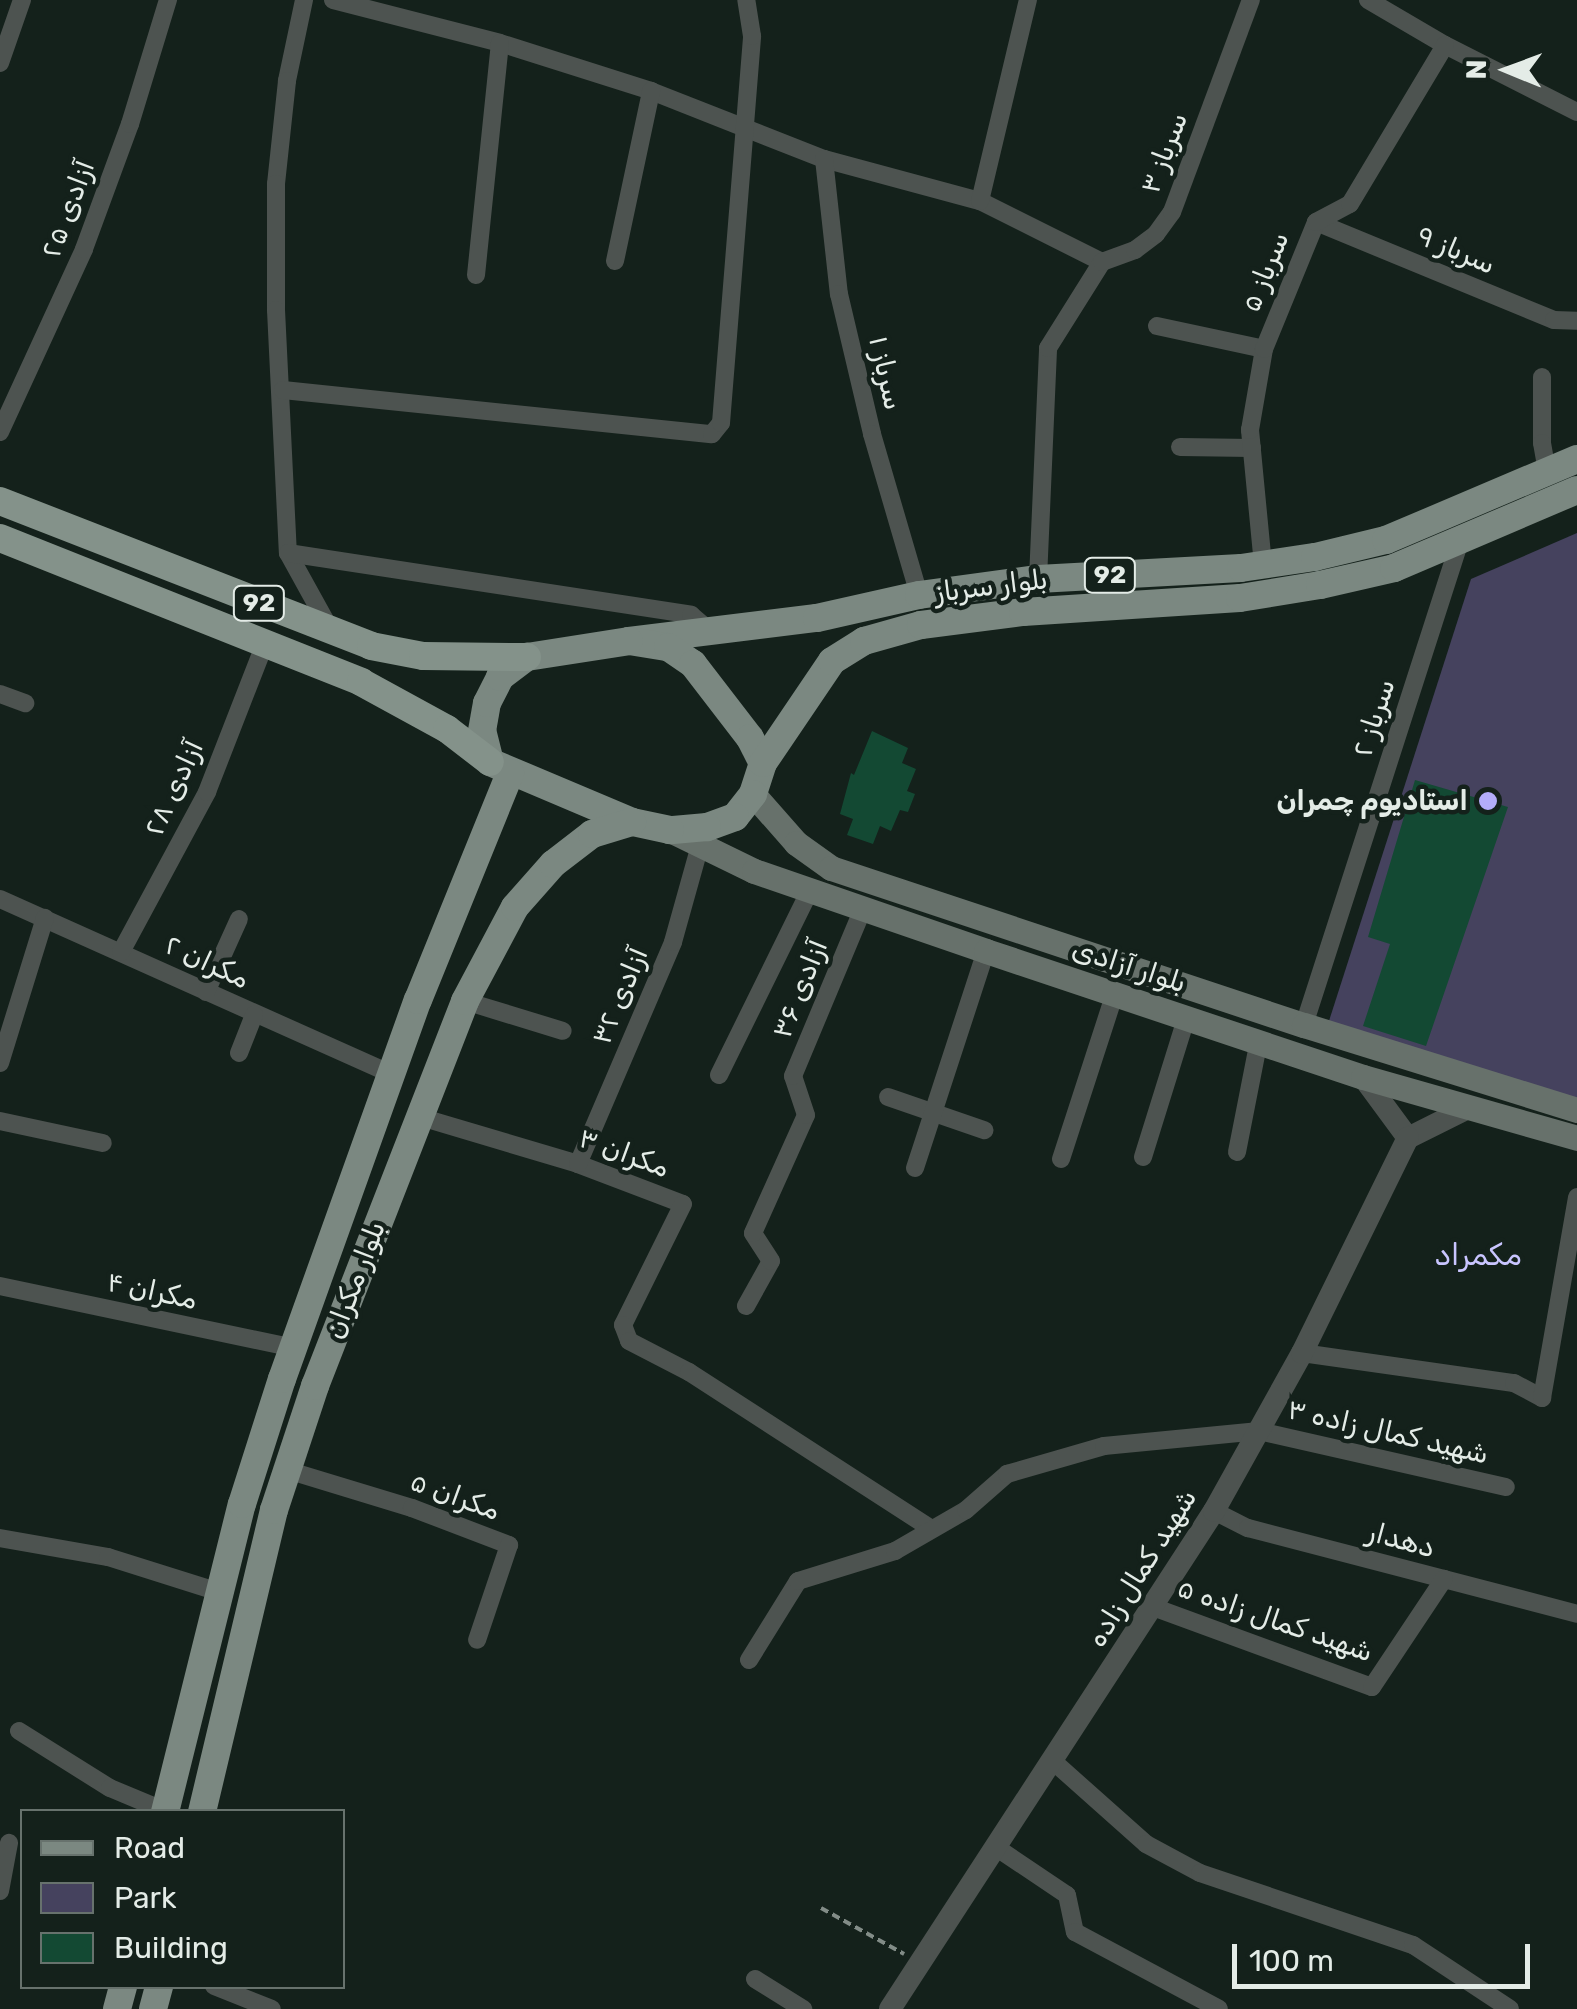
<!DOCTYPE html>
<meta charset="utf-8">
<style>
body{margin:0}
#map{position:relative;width:1577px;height:2009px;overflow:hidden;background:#14211b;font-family:Rubik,"Noto Sans Arabic",sans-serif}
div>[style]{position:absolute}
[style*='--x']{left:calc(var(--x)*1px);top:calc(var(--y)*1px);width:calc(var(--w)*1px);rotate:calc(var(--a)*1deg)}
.green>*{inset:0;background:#45425e}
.building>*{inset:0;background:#134933}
.path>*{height:4px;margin-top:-2px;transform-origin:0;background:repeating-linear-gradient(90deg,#828c87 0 8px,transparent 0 13px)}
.minor>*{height:18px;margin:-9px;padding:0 9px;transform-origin:9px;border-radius:9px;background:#4d5350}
.tertiary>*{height:22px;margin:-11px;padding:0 11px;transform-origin:11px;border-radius:11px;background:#4d5350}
.secondary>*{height:25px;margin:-12.5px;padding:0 12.5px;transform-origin:12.5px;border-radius:12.5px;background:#67716b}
.primary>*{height:28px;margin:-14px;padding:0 14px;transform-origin:14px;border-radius:14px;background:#7b8881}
.trunk>*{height:28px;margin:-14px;padding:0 14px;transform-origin:14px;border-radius:14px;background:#84928a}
.dots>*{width:28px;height:28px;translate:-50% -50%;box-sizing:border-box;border:5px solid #14211b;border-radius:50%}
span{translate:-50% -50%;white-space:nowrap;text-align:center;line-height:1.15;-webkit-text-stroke:9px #14211b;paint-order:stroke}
.shield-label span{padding:2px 8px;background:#14211b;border:2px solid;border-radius:8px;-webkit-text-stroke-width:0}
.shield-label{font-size:25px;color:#e4ece7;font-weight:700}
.street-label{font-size:28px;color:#e4ece7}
.poi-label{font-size:28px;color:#e4ece7;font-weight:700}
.right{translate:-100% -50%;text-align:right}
.neighbourhood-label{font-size:30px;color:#c9c5ff}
.legend{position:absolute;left:20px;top:1809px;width:325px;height:180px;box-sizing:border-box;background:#14211b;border:2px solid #67726d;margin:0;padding:12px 18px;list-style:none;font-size:30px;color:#e4ece7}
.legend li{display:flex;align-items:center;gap:20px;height:50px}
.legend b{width:50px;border:2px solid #67726d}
.north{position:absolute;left:1457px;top:20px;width:100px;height:100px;-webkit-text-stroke:8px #14211b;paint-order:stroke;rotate:271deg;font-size:28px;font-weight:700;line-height:40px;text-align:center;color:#e4ece7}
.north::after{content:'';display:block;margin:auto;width:35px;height:45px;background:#e4ece7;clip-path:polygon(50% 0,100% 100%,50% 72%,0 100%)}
.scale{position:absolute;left:1232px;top:1944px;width:298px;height:45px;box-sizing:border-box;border:5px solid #e4ece7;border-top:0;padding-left:12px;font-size:30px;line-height:35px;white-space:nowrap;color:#e4ece7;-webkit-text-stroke:8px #14211b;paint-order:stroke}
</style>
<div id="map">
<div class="green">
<i style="clip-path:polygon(1577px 533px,1577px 1100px,1328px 1024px,1471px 579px)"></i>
</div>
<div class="building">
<i style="clip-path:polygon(872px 731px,908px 748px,902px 763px,916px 769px,907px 791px,915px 794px,908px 812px,900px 810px,891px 831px,880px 826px,873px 844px,847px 835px,853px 819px,840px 814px,851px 773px,854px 775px)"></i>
<i style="clip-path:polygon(1415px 780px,1508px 807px,1426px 1046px,1363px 1026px,1390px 944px,1368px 937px)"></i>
</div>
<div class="path">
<i style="--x:821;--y:1908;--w:95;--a:29"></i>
</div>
<div class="minor">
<i style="--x:304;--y:0;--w:83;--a:101.9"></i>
<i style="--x:287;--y:81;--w:104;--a:96.1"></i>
<i style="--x:276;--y:184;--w:126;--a:90"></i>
<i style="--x:276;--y:310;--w:243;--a:87.2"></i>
<i style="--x:288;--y:553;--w:89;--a:61.1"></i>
<i style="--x:333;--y:0;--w:172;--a:14.4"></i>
<i style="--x:500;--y:43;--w:158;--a:17.6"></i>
<i style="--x:651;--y:91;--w:186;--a:21.5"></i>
<i style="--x:824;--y:159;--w:162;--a:15.1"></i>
<i style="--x:980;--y:201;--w:136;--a:26.6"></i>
<i style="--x:1368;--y:0;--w:89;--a:30.3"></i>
<i style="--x:1445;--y:45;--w:148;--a:26.9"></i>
<i style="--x:0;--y:63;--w:67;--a:-70.8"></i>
<i style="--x:824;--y:159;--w:136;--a:83.7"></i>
<i style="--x:839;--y:294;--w:144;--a:76.7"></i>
<i style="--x:872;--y:434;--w:168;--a:73.7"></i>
<i style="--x:980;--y:201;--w:207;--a:-76.6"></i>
<i style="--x:1316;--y:222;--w:257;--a:22.4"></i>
<i style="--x:1554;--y:320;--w:23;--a:2"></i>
<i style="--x:615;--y:261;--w:174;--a:-78"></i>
<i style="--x:476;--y:275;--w:233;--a:-84.1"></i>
<i style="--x:1157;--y:326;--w:109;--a:12.1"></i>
<i style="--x:1542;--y:377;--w:66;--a:90"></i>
<i style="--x:1542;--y:443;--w:29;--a:80"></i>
<i style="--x:283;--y:390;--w:431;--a:5.9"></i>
<i style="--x:712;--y:434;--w:14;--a:-51"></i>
<i style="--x:721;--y:423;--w:388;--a:-85.4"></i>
<i style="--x:752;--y:36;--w:36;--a:-99"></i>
<i style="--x:0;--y:432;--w:201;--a:-65.3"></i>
<i style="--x:84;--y:249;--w:133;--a:-69.8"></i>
<i style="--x:130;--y:124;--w:130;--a:-73"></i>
<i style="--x:1180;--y:447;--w:72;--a:0.8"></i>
<i style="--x:288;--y:553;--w:408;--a:8.7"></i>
<i style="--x:691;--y:615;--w:25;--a:40"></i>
<i style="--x:1263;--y:565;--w:136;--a:-95.5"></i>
<i style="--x:1250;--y:430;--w:82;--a:-80.2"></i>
<i style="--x:1264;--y:349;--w:137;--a:-67.7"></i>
<i style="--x:1316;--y:222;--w:38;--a:-28"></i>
<i style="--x:1350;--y:204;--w:185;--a:-59.1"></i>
<i style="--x:1038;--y:579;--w:231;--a:-87.5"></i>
<i style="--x:1048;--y:348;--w:102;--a:-57.9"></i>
<i style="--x:1102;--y:262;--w:35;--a:-20"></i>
<i style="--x:1135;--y:250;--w:26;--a:-37"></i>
<i style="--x:1156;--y:234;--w:27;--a:-54"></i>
<i style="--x:1172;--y:212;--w:226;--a:-69.6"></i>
<i style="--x:0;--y:694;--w:27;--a:20"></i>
<i style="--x:0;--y:899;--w:428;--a:24.1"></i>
<i style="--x:121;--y:952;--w:182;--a:-61.7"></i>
<i style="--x:207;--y:792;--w:160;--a:-68.7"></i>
<i style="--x:206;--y:992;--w:80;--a:-65.7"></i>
<i style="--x:465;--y:1001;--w:102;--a:17"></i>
<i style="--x:1304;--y:1025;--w:509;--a:-72.14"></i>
<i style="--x:239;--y:1053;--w:41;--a:-68.5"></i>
<i style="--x:0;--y:1063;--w:152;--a:-72.8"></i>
<i style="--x:719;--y:1075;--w:206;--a:-63.8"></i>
<i style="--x:888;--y:1097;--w:102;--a:19"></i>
<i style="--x:417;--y:1116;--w:168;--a:16.6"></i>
<i style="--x:578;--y:1164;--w:112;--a:20.9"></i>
<i style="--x:683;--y:1204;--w:135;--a:116.4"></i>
<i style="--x:623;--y:1325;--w:17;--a:69"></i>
<i style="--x:629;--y:1341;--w:68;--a:27.3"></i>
<i style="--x:689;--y:1372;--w:289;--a:32.9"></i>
<i style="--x:0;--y:1121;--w:105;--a:12.1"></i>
<i style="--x:1237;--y:1152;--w:114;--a:-78.9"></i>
<i style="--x:1143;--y:1157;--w:148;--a:-72.7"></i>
<i style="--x:1061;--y:1159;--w:175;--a:-72"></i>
<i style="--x:578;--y:1164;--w:241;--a:-66.8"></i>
<i style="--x:673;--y:942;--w:101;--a:-74.4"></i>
<i style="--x:915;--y:1168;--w:228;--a:-71.9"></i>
<i style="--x:0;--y:1286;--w:299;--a:11.9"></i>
<i style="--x:746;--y:1306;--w:51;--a:-60.9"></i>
<i style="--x:771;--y:1261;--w:33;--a:-123"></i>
<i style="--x:753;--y:1233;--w:129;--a:-65.8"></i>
<i style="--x:806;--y:1115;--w:41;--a:-108.4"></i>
<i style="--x:793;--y:1076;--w:181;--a:-67.3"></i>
<i style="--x:1302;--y:1353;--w:214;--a:8.1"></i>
<i style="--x:1514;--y:1383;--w:32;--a:28"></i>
<i style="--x:1542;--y:1398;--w:204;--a:-80.1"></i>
<i style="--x:287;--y:1470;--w:131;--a:16.9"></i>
<i style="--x:412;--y:1508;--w:104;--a:20.9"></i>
<i style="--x:509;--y:1545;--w:100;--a:108.6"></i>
<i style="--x:1214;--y:1511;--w:38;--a:27"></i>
<i style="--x:1248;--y:1528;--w:340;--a:14.6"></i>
<i style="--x:0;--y:1538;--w:110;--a:10"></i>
<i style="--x:108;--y:1557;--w:116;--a:17.5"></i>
<i style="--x:1153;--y:1607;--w:233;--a:20.1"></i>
<i style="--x:1372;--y:1687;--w:130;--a:-56.3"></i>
<i style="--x:749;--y:1660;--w:93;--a:-58.2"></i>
<i style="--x:798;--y:1581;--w:102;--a:-17.2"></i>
<i style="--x:895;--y:1551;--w:82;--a:-30"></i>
<i style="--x:966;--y:1510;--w:55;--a:-41.3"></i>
<i style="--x:1007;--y:1474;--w:101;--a:-16.1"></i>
<i style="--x:1104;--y:1446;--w:156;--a:-5.5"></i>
<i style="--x:1259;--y:1431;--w:253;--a:12.8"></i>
<i style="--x:19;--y:1731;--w:107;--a:32.1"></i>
<i style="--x:110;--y:1788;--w:60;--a:22.7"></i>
<i style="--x:1054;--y:1762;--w:123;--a:41.7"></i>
<i style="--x:1146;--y:1844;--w:61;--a:28.2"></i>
<i style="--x:1200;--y:1873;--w:225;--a:18.7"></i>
<i style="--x:1413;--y:1945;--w:116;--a:33.4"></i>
<i style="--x:997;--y:1848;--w:84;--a:33.9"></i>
<i style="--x:1067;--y:1895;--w:38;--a:78"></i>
<i style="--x:1075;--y:1932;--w:163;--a:28.1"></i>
<i style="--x:0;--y:1891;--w:49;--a:-79.4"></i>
<i style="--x:755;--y:1979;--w:57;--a:32"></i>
<i style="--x:214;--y:1986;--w:62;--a:21.6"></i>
</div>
<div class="tertiary">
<i style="--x:1363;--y:1077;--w:76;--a:53.6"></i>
<i style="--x:1408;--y:1138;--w:69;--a:-26.6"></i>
<i style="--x:890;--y:2009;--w:594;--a:-56.95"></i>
<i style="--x:1214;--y:1511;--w:181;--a:-60.9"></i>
<i style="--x:1302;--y:1353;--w:240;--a:-63.8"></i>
</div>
<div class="secondary">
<i style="--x:753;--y:794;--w:65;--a:48.7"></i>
<i style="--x:796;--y:843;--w:43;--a:35.5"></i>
<i style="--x:831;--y:868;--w:498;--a:18.4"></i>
<i style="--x:1304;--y:1025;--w:286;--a:17.3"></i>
<i style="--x:670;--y:830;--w:93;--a:26"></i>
<i style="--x:754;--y:871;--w:245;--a:19"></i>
<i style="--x:986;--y:951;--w:397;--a:18.5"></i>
<i style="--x:1363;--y:1077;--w:223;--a:15.9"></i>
</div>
<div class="primary">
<i style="--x:629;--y:641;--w:189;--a:-7"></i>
<i style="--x:817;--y:618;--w:105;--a:-12.7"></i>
<i style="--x:919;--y:595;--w:120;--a:-7.7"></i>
<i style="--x:1038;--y:579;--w:203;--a:-3.1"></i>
<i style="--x:1241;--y:568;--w:75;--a:-8.5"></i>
<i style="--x:1315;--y:557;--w:73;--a:-13.5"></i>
<i style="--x:1386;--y:540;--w:207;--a:-23"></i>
<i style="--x:629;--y:641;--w:39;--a:9"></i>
<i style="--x:668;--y:647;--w:30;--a:34"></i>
<i style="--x:693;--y:664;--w:93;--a:52.4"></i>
<i style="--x:750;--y:738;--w:28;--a:63"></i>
<i style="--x:763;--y:763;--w:33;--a:108"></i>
<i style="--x:753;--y:794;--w:29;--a:128"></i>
<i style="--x:735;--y:817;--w:30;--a:160"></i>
<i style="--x:707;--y:827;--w:37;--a:175"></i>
<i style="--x:670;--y:830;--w:39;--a:-168"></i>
<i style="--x:632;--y:822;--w:154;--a:-157.1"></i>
<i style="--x:490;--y:762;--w:32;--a:-104"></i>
<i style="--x:482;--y:731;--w:28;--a:-80"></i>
<i style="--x:487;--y:703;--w:29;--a:-63"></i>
<i style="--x:500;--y:677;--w:34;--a:-37"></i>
<i style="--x:527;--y:657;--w:103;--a:-8.9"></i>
<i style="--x:763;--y:763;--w:123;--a:-55.9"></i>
<i style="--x:832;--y:661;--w:38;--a:-32"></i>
<i style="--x:864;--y:641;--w:59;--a:-15.7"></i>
<i style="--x:921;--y:625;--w:103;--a:-7.3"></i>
<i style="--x:1023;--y:612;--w:217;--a:-3.7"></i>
<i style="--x:1240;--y:598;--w:81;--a:-9.2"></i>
<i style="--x:1320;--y:585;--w:76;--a:-12.9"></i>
<i style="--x:1394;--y:568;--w:199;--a:-23.1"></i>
<i style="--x:165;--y:1812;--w:317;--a:-76"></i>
<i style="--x:242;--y:1504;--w:131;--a:-72.3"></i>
<i style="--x:282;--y:1379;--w:403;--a:-70.3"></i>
<i style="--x:418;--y:1000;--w:245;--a:-67.9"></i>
<i style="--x:202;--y:1812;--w:310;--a:-76.6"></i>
<i style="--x:274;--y:1510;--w:131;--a:-71.7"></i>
<i style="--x:315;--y:1386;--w:413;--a:-68.7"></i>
<i style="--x:465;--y:1001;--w:106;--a:-62"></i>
<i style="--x:515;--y:907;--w:57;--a:-48.5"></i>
<i style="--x:553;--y:864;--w:49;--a:-37.6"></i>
<i style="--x:592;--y:834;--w:42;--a:-16.7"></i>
<i style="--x:117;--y:2009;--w:24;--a:-75"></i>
<i style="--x:153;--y:2009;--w:24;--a:-75"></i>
</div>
<div class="trunk">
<i style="--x:0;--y:501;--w:398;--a:21.3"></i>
<i style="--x:371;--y:646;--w:53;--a:10.9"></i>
<i style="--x:423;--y:656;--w:104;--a:0.6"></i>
<i style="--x:0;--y:538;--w:389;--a:21.7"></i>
<i style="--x:361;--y:682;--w:98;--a:28.7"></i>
<i style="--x:447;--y:729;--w:54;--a:37.5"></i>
</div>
<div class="dots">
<i style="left:1488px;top:801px;background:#b3adf9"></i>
</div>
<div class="shield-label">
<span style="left:1110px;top:575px">92</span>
<span style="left:259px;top:603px">92</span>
</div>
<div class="street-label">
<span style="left:1164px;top:153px;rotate:-69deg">سرباز ۳</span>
<span style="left:68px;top:209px;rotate:-69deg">آزادی ۲۵</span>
<span style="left:1456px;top:250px;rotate:23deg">سرباز ۹</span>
<span style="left:1265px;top:272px;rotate:-68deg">سرباز ۵</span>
<span style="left:886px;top:373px;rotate:77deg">سرباز ۱</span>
<span style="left:991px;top:586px;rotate:-7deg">بلوار سرباز</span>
<span style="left:1374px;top:718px;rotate:-72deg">سرباز ۲</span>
<span style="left:174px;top:788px;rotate:-65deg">آزادی ۲۸</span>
<span style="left:207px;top:962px;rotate:25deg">مکران ۲</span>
<span style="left:1129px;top:966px;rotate:18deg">بلوار آزادی</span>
<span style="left:800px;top:989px;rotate:-68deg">آزادی ۳۶</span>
<span style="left:620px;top:996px;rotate:-67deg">آزادی ۳۲</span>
<span style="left:624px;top:1153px;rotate:20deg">مکران ۳</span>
<span style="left:355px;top:1280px;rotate:-69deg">بلوار مکران</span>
<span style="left:152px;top:1291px;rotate:12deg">مکران ۴</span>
<span style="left:1388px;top:1432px;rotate:13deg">شهید کمال زاده ۳</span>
<span style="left:455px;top:1496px;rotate:20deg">مکران ۵</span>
<span style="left:1401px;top:1540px;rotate:15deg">دهدار</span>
<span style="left:1142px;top:1568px;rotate:-58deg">شهید کمال زاده</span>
<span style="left:1275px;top:1620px;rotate:19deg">شهید کمال زاده ۵</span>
</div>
<div class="poi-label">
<span class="right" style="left:1468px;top:801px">استادیوم چمران</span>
</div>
<div class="neighbourhood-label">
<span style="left:1478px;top:1255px">مکمراد</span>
</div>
<ul class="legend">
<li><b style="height:12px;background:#7b8881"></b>Road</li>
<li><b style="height:28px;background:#45425e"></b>Park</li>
<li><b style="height:28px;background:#134933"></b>Building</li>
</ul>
<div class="north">N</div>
<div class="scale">100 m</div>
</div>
